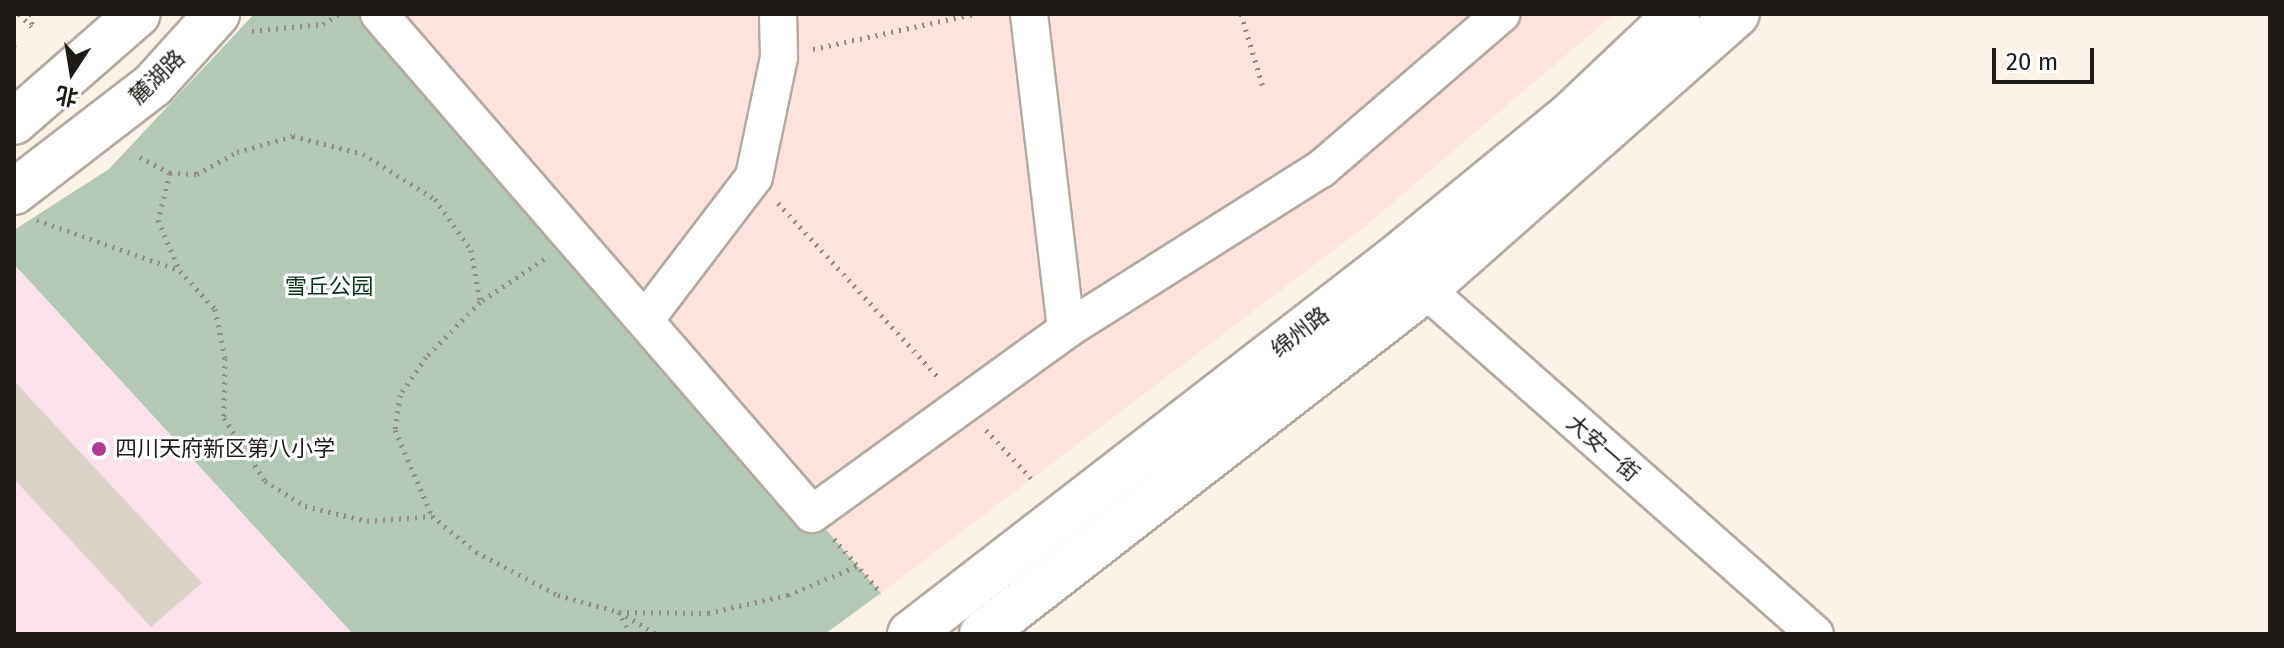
<!DOCTYPE html>
<meta charset="utf-8">
<style>
body{margin:0}
#map{position:relative;width:2284px;height:648px;overflow:hidden;background:#faf1e7;font-family:"Fira Sans","Noto Sans SC",sans-serif}
div>[style]{position:absolute}
[style*='--x']{left:calc(var(--x)*1px);top:calc(var(--y)*1px);width:calc(var(--w)*1px);rotate:calc(var(--a)*1deg)}
.commercial>*{inset:0;background:#fde2de}
.education>*{inset:0;background:#fae1ec}
.green>*{inset:0;background:#b4c8b6}
.building>*{inset:0;background:#dbd3c8}
.path>*{height:5px;margin-top:-2.5px;transform-origin:0;background:repeating-linear-gradient(90deg,#918b84 0 2px,transparent 0 8px)}
.roads{filter:drop-shadow(2px 0 #b2aaa0) drop-shadow(-2px 0 #b2aaa0) drop-shadow(0 2px #b2aaa0) drop-shadow(0 -2px #b2aaa0)}
.street>*{height:36px;margin:-18px;padding:0 18px;transform-origin:18px;border-radius:18px;background:#fff}
.secondary>*{height:44px;margin:-22px;padding:0 22px;transform-origin:22px;border-radius:22px;background:#fff}
.dots>*{width:22px;height:22px;translate:-50% -50%;box-sizing:border-box;border:4px solid #fff;border-radius:50%}
span{translate:-50% -50%;white-space:nowrap;text-align:center;line-height:1.15;-webkit-text-stroke:6px #fff;paint-order:stroke}
.street-label{font-size:22px;color:#1e1b17}
.park-label{font-size:22px;color:#063613}
.poi-label{font-size:22px;color:#1e1b17}
.left{translate:0 -50%;text-align:left}
.frame{position:absolute;inset:0;border:16px solid #1e1b17;pointer-events:none}
.north{position:absolute;left:32px;top:32px;width:80px;height:80px;-webkit-text-stroke:6px #fff;paint-order:stroke;rotate:192deg;font-size:22px;font-weight:700;line-height:32px;text-align:center;color:#1e1b17}
.north::after{content:'';display:block;margin:auto;width:28px;height:36px;background:#1e1b17;clip-path:polygon(50% 0,100% 100%,50% 72%,0 100%)}
.scale{position:absolute;left:1992px;top:48px;width:102px;height:36px;box-sizing:border-box;border:4px solid #1e1b17;border-top:0;padding-left:10px;font-size:24px;line-height:28px;white-space:nowrap;color:#1e1b17;-webkit-text-stroke:6px #fff;paint-order:stroke}
</style>
<div id="map">
<div class="commercial">
<i style="clip-path:polygon(379px 14px,1614px 14px,1363px 228px,881px 593px)"></i>
</div>
<div class="education">
<i style="clip-path:polygon(14px 264px,353px 634px,14px 634px)"></i>
</div>
<div class="green">
<i style="clip-path:polygon(254px 14px,379px 14px,881px 593px,825px 634px,353px 634px,14px 264px,14px 230px,109px 169px)"></i>
</div>
<div class="building">
<i style="clip-path:polygon(14px 381px,202px 583px,151px 627px,14px 479px)"></i>
</div>
<div class="path">
<i style="--x:19;--y:14;--w:18;--a:45"></i>
<i style="--x:31;--y:14;--w:12;--a:85"></i>
<i style="--x:1241;--y:14;--w:79;--a:73.2"></i>
<i style="--x:252;--y:31;--w:71;--a:-5.6"></i>
<i style="--x:323;--y:24;--w:19;--a:-32"></i>
<i style="--x:14;--y:45;--w:3;--a:90"></i>
<i style="--x:813;--y:49;--w:164;--a:-12.3"></i>
<i style="--x:140;--y:157;--w:34;--a:28"></i>
<i style="--x:170;--y:173;--w:27;--a:2"></i>
<i style="--x:197;--y:174;--w:46;--a:-28.8"></i>
<i style="--x:237;--y:152;--w:58;--a:-15.9"></i>
<i style="--x:293;--y:136;--w:72;--a:14.4"></i>
<i style="--x:363;--y:154;--w:85;--a:32"></i>
<i style="--x:435;--y:199;--w:62;--a:54.8"></i>
<i style="--x:471;--y:250;--w:52;--a:80"></i>
<i style="--x:170;--y:173;--w:49;--a:104.3"></i>
<i style="--x:158;--y:220;--w:56;--a:66.7"></i>
<i style="--x:180;--y:271;--w:52;--a:47.4"></i>
<i style="--x:215;--y:309;--w:50;--a:78.5"></i>
<i style="--x:225;--y:358;--w:60;--a:91"></i>
<i style="--x:224;--y:418;--w:75;--a:56.9"></i>
<i style="--x:265;--y:481;--w:47;--a:32"></i>
<i style="--x:305;--y:506;--w:64;--a:13.6"></i>
<i style="--x:367;--y:521;--w:65;--a:-4.4"></i>
<i style="--x:778;--y:203;--w:238;--a:47.4"></i>
<i style="--x:37;--y:220;--w:151;--a:19.4"></i>
<i style="--x:544;--y:259;--w:77;--a:146.1"></i>
<i style="--x:480;--y:302;--w:77;--a:134.5"></i>
<i style="--x:426;--y:357;--w:46;--a:124.4"></i>
<i style="--x:400;--y:395;--w:35;--a:98"></i>
<i style="--x:395;--y:430;--w:94;--a:66.7"></i>
<i style="--x:432;--y:516;--w:57;--a:39.3"></i>
<i style="--x:476;--y:552;--w:93;--a:27.7"></i>
<i style="--x:558;--y:595;--w:63;--a:15.6"></i>
<i style="--x:619;--y:612;--w:89;--a:0.6"></i>
<i style="--x:708;--y:613;--w:82;--a:-12.7"></i>
<i style="--x:788;--y:595;--w:75;--a:-22.8"></i>
<i style="--x:986;--y:430;--w:67;--a:46.8"></i>
<i style="--x:834;--y:539;--w:72;--a:49"></i>
<i style="--x:630;--y:634;--w:25;--a:-117"></i>
<i style="--x:619;--y:612;--w:43;--a:30.7"></i>
</div>
<div class="roads">
<div class="street">
<i style="--x:379;--y:14;--w:661;--a:49.11"></i>
<i style="--x:812;--y:514;--w:314;--a:-35.9"></i>
<i style="--x:1066;--y:330;--w:302;--a:-32.3"></i>
<i style="--x:1321;--y:169;--w:238;--a:-40.7"></i>
<i style="--x:1029;--y:14;--w:318;--a:83.3"></i>
<i style="--x:1406;--y:272;--w:546;--a:41.51"></i>
<i style="--x:645;--y:320;--w:180;--a:-52.7"></i>
<i style="--x:754;--y:177;--w:123;--a:-78.2"></i>
<i style="--x:779;--y:57;--w:43;--a:-91.3"></i>
</div>
<div class="secondary">
<i style="--x:14;--y:122;--w:164;--a:-41.1"></i>
<i style="--x:14;--y:192;--w:175;--a:-37.6"></i>
<i style="--x:153;--y:85;--w:96;--a:-48"></i>
<i style="--x:910;--y:634;--w:611;--a:-37.75"></i>
<i style="--x:1393;--y:260;--w:227;--a:-39.3"></i>
<i style="--x:1569;--y:116;--w:149;--a:-43.4"></i>
<i style="--x:982;--y:634;--w:562;--a:-37.85"></i>
<i style="--x:1426;--y:289;--w:415;--a:-41.5"></i>
</div>
</div>
<div class="dots">
<i style="left:99px;top:449px;background:#b13b93"></i>
</div>
<div class="street-label">
<span style="left:157px;top:77px;rotate:-44deg">麓湖路</span>
<span style="left:1300px;top:332px;rotate:-38deg">绵州路</span>
<span style="left:1603px;top:448px;rotate:41deg">大安一街</span>
</div>
<div class="park-label">
<span style="left:329px;top:287px">雪丘公园</span>
</div>
<div class="poi-label">
<span class="left" style="left:115px;top:449px">四川天府新区第八小学</span>
</div>
<div class="frame"></div>
<div class="north">北</div>
<div class="scale">20 m</div>
</div>
